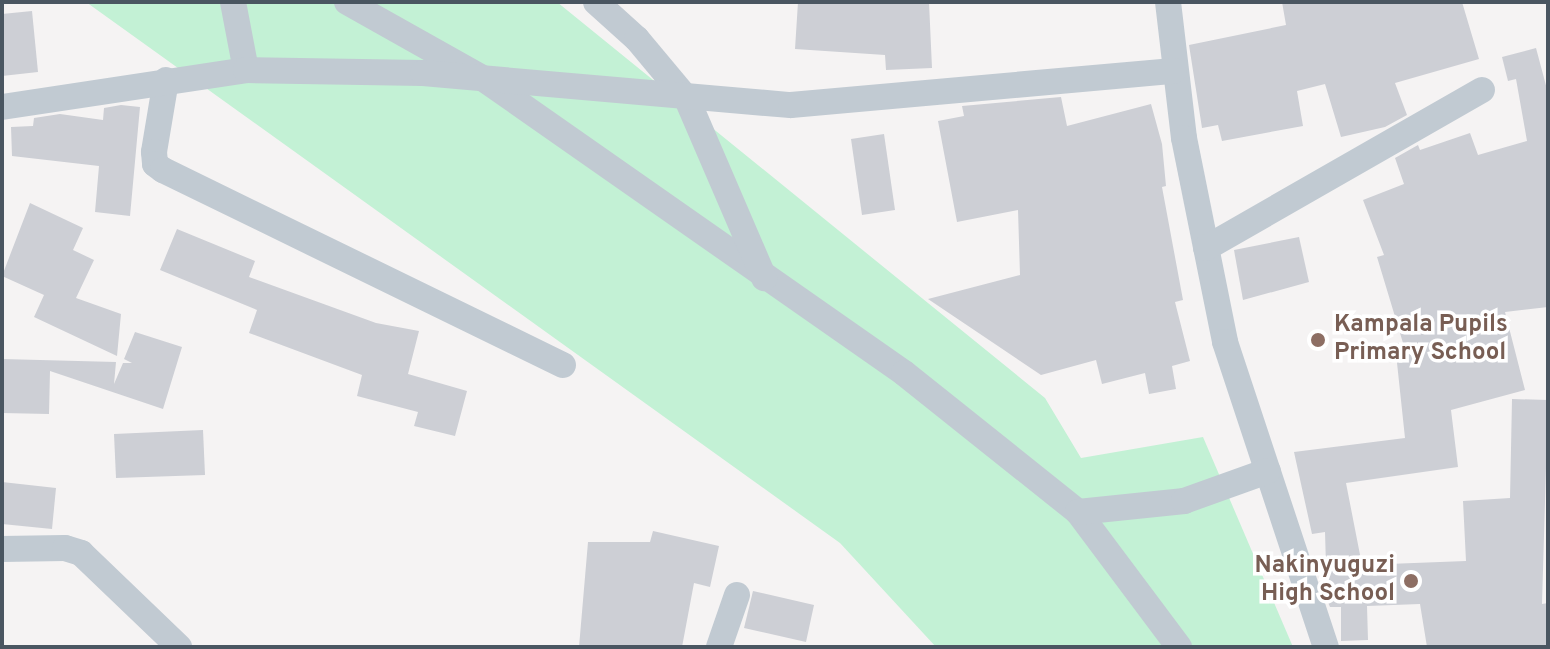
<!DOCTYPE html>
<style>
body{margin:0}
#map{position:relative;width:1550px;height:649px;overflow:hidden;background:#f5f3f3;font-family:Overpass,sans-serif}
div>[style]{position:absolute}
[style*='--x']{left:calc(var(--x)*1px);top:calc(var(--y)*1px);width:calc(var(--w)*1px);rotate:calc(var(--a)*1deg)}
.green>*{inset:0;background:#c3f1d5}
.building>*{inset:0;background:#cdcfd5}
.street>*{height:26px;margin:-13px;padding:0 13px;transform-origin:13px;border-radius:13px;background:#c1cad2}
.dots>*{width:22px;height:22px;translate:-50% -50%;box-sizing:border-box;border:4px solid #fff;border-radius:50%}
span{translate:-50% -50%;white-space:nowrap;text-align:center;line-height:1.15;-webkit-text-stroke:7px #fff;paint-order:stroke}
.education-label{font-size:24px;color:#785e54;font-weight:700}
.left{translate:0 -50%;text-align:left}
.right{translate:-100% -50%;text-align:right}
.frame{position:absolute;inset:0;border:4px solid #4a5661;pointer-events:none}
</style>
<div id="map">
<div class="green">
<i style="clip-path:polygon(86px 2px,557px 2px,1045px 398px,1081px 458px,1203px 437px,1293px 647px,936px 647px,840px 543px)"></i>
</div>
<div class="building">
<i style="clip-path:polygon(798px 2px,929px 2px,932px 68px,886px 70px,885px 55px,795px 49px)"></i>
<i style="clip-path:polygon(1282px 2px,1462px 2px,1479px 59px,1395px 83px,1407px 115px,1385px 127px,1341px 137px,1325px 84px,1297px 91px,1303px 126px,1222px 141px,1218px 125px,1202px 128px,1189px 45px,1286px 25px)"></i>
<i style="clip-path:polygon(32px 11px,38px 72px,2px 76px,2px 14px)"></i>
<i style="clip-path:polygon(1536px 48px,1548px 93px,1548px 307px,1505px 312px,1525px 390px,1451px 410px,1458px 467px,1346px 483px,1362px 565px,1466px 561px,1463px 501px,1510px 498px,1512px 399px,1548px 400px,1542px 604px,1548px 603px,1548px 647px,1427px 647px,1420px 604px,1367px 606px,1368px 640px,1341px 641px,1341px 607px,1330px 607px,1327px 600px,1325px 532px,1312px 534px,1294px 452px,1405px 438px,1395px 344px,1403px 343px,1377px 257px,1384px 255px,1363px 200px,1404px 184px,1395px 158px,1418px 145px,1420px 150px,1470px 133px,1478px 155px,1527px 141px,1516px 79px,1508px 81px,1502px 57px)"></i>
<i style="clip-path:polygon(1061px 97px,1067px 126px,1151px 104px,1162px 144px,1166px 186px,1162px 187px,1183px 300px,1175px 302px,1190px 361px,1172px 366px,1176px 389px,1149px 394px,1145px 373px,1102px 384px,1096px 360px,1041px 375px,928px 299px,1020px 275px,1018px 210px,957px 222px,938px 121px,964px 116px,962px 106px)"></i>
<i style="clip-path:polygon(121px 105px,140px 107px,130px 216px,95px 212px,99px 166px,12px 156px,11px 127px,33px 126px,34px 118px,60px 114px,103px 120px,104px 108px)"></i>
<i style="clip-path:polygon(884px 134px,895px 210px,862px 215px,851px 139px)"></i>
<i style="clip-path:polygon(30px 203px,83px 228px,73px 250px,94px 260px,76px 298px,121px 314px,117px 356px,34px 317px,44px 295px,2px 276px)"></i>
<i style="clip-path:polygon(177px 229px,255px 261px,249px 277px,376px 323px,419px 331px,408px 374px,467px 391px,455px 436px,414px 426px,418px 412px,357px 396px,362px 375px,249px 333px,257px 310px,160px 270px)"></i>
<i style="clip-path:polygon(1299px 237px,1309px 282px,1243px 300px,1234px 250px)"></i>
<i style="clip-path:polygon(135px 332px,182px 347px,163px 409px,50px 371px,49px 414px,2px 413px,2px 359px,116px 362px,114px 384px,123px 363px,132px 363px,124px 359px)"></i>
<i style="clip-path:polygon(203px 430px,205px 475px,116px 478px,114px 434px)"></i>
<i style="clip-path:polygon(2px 482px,56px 488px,52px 529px,2px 524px)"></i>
<i style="clip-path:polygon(653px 531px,719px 546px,710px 587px,694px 583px,682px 647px,579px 647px,588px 542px,650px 542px)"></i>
<i style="clip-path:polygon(753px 591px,814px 605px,806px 642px,744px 628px)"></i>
</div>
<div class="street">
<i style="--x:233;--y:2;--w:69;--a:79.2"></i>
<i style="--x:347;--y:2;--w:157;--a:29.3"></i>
<i style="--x:484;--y:79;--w:513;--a:34.99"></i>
<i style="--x:904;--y:373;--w:223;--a:38.6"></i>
<i style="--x:1078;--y:512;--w:169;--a:53.2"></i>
<i style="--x:596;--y:2;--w:55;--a:42.1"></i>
<i style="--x:637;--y:39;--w:78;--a:50.2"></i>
<i style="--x:687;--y:99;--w:195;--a:66.7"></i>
<i style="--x:1168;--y:2;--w:137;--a:83.3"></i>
<i style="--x:1184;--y:138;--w:208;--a:78.6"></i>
<i style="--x:1225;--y:342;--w:321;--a:71.7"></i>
<i style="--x:166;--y:80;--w:73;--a:99.5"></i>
<i style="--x:154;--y:152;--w:12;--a:85"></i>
<i style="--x:155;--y:164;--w:10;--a:37"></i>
<i style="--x:163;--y:170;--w:445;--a:26"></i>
<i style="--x:2;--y:107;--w:247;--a:-8.6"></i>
<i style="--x:246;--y:70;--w:177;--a:1"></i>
<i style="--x:423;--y:73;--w:369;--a:5"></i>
<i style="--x:791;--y:105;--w:384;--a:-5.1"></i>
<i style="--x:1206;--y:248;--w:318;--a:-29.8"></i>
<i style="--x:1078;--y:512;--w:107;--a:-5.9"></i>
<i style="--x:1184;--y:501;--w:89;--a:-19.7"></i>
<i style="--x:2;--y:549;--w:63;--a:-0.9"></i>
<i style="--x:65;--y:548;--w:17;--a:17"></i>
<i style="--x:81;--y:553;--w:136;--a:43.8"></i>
<i style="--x:719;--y:647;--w:55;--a:-70.9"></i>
</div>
<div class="dots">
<i style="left:1318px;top:340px;background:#8d6e63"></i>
<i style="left:1411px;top:581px;background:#8d6e63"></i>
</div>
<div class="education-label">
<span class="left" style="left:1334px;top:340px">Kampala Pupils<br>Primary School</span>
<span class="right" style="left:1395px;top:581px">Nakinyuguzi<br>High School</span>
</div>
<div class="frame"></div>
</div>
